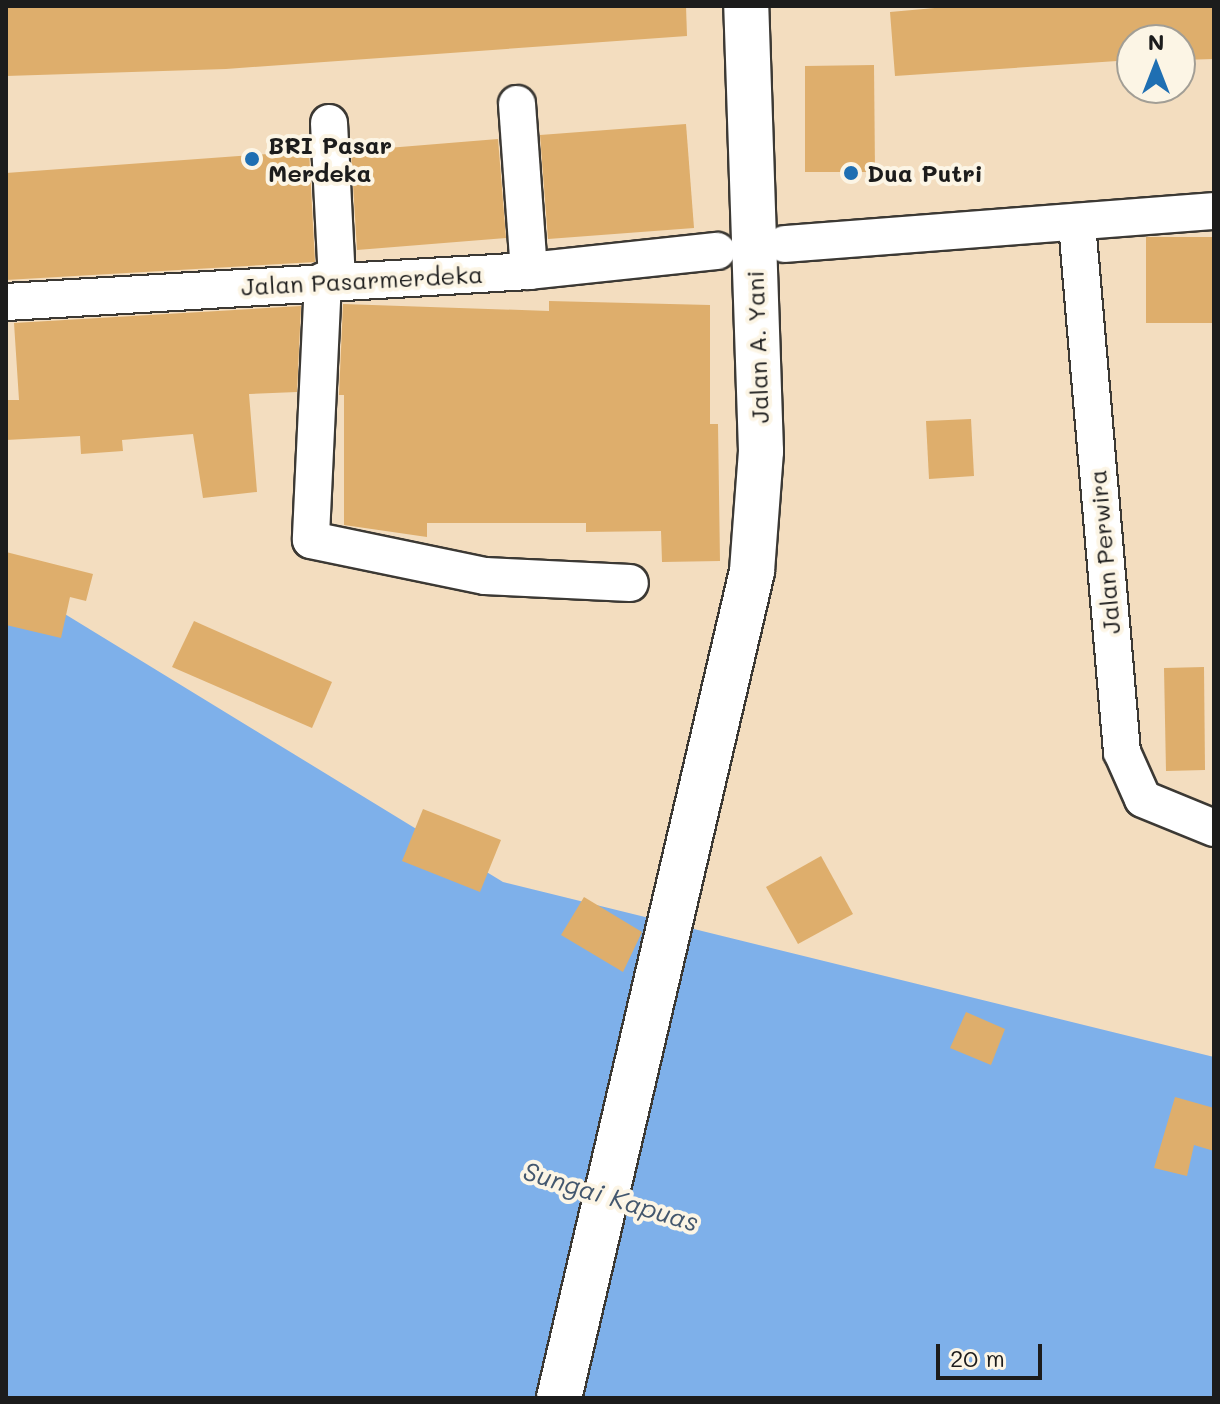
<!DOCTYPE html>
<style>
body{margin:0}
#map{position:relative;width:1220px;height:1404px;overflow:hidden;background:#f3ddbf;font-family:Mali,sans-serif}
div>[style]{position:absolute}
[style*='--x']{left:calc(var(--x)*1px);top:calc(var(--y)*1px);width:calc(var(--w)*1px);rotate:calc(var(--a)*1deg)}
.water>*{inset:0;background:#7eb0ea}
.building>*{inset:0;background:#deae6c}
.roads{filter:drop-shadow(2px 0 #3c3934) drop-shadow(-2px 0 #3c3934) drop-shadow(0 2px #3c3934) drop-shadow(0 -2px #3c3934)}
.minor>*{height:36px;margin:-18px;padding:0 18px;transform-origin:18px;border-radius:18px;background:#fff}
.trunk>*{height:44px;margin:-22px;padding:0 22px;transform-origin:22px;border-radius:22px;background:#fff}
.dots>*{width:22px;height:22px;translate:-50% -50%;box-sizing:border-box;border:4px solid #fcf5e5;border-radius:50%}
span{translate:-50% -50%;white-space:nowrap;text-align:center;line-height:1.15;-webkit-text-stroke:8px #fcf5e5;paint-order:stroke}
.poi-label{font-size:24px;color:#1c1c1c;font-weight:700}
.left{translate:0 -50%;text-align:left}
.street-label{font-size:24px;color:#1c1c1c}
.water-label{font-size:26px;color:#43576e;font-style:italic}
.frame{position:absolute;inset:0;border:8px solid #1c1c1c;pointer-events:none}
.north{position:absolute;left:1116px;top:24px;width:80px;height:80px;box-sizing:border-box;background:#fcf5e5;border:2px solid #a29e95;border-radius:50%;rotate:0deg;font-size:22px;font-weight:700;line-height:32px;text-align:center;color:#1c1c1c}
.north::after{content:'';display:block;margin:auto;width:28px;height:36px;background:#1f6fb2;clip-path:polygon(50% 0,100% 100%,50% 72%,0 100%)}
.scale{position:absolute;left:936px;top:1344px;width:106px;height:36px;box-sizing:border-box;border:4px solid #1c1c1c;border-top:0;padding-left:10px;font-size:24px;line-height:28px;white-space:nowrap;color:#1c1c1c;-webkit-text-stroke:6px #fcf5e5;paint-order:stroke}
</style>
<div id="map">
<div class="water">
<i style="clip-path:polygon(6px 578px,503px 882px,1214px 1057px,1214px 1398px,6px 1398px)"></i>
</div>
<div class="building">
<i style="clip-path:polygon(6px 6px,686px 6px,687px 36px,226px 69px,6px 76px)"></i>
<i style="clip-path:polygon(957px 6px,1214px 6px,1214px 59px,1180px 60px,1180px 40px,1132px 40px,1132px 60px,895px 76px,890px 12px)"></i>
<i style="clip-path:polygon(874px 65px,875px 172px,805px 172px,805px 66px)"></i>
<i style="clip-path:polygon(686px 124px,694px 228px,548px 239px,540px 135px)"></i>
<i style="clip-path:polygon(498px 139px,506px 238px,357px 250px,351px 151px)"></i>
<i style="clip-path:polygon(309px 151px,315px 262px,6px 280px,6px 173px)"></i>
<i style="clip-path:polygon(1146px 237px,1214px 237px,1214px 323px,1146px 323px)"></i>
<i style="clip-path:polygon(549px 301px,710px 305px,710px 424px,718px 424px,720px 561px,662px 562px,661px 531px,586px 532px,586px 523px,427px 523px,427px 537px,344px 525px,344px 395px,339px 395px,343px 304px,549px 311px)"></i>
<i style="clip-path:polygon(301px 306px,297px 392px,249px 394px,257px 492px,203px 498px,193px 434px,122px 440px,123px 451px,81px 454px,80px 436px,6px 440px,6px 400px,19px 400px,14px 323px)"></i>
<i style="clip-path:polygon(971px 419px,974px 476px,929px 479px,926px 421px)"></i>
<i style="clip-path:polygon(6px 552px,93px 574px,86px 601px,70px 597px,61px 638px,6px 625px)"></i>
<i style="clip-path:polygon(194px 621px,332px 682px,312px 728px,172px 667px)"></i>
<i style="clip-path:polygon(1204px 667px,1205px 770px,1166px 771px,1164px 668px)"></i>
<i style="clip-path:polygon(423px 809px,501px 840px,480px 892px,402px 861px)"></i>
<i style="clip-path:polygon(821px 856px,853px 914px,798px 944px,766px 887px)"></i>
<i style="clip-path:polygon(584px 897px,642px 932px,623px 972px,561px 935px)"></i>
<i style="clip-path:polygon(966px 1012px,1005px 1029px,991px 1065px,950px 1048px)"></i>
<i style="clip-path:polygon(1175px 1097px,1214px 1108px,1214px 1151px,1194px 1145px,1187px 1176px,1154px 1168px)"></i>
</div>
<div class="roads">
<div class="minor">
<i style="--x:517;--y:104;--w:167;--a:85.9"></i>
<i style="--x:329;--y:123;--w:156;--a:87.1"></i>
<i style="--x:1077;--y:224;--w:530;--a:85.13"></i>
<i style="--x:1122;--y:752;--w:51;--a:65.9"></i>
<i style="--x:1143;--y:799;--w:77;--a:22.2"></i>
<i style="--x:785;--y:244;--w:430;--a:-4.4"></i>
<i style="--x:323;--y:281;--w:259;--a:92.7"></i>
<i style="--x:311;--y:540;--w:178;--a:11.7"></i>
<i style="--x:485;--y:576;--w:145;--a:2.8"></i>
<i style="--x:6;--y:302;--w:524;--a:-3.39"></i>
<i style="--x:529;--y:271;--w:189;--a:-6.1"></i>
</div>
<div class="trunk">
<i style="--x:559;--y:1398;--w:849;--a:-76.86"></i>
<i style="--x:752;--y:571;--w:120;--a:-85.7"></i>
<i style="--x:761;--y:451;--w:445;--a:-91.9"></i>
</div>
</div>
<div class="dots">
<i style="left:252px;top:159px;background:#1f6fb2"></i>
<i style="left:851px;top:173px;background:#1f6fb2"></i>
</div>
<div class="poi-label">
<span class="left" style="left:268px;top:159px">BRI Pasar<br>Merdeka</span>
<span class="left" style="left:867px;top:173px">Dua Putri</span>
</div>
<div class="street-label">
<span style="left:362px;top:280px;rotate:-3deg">Jalan Pasarmerdeka</span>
<span style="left:757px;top:347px;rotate:-92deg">Jalan A. Yani</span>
<span style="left:1104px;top:552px;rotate:-95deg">Jalan Perwira</span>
</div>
<div class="water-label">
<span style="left:611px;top:1197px;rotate:17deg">Sungai Kapuas</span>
</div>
<div class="frame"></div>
<div class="north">N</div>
<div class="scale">20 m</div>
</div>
